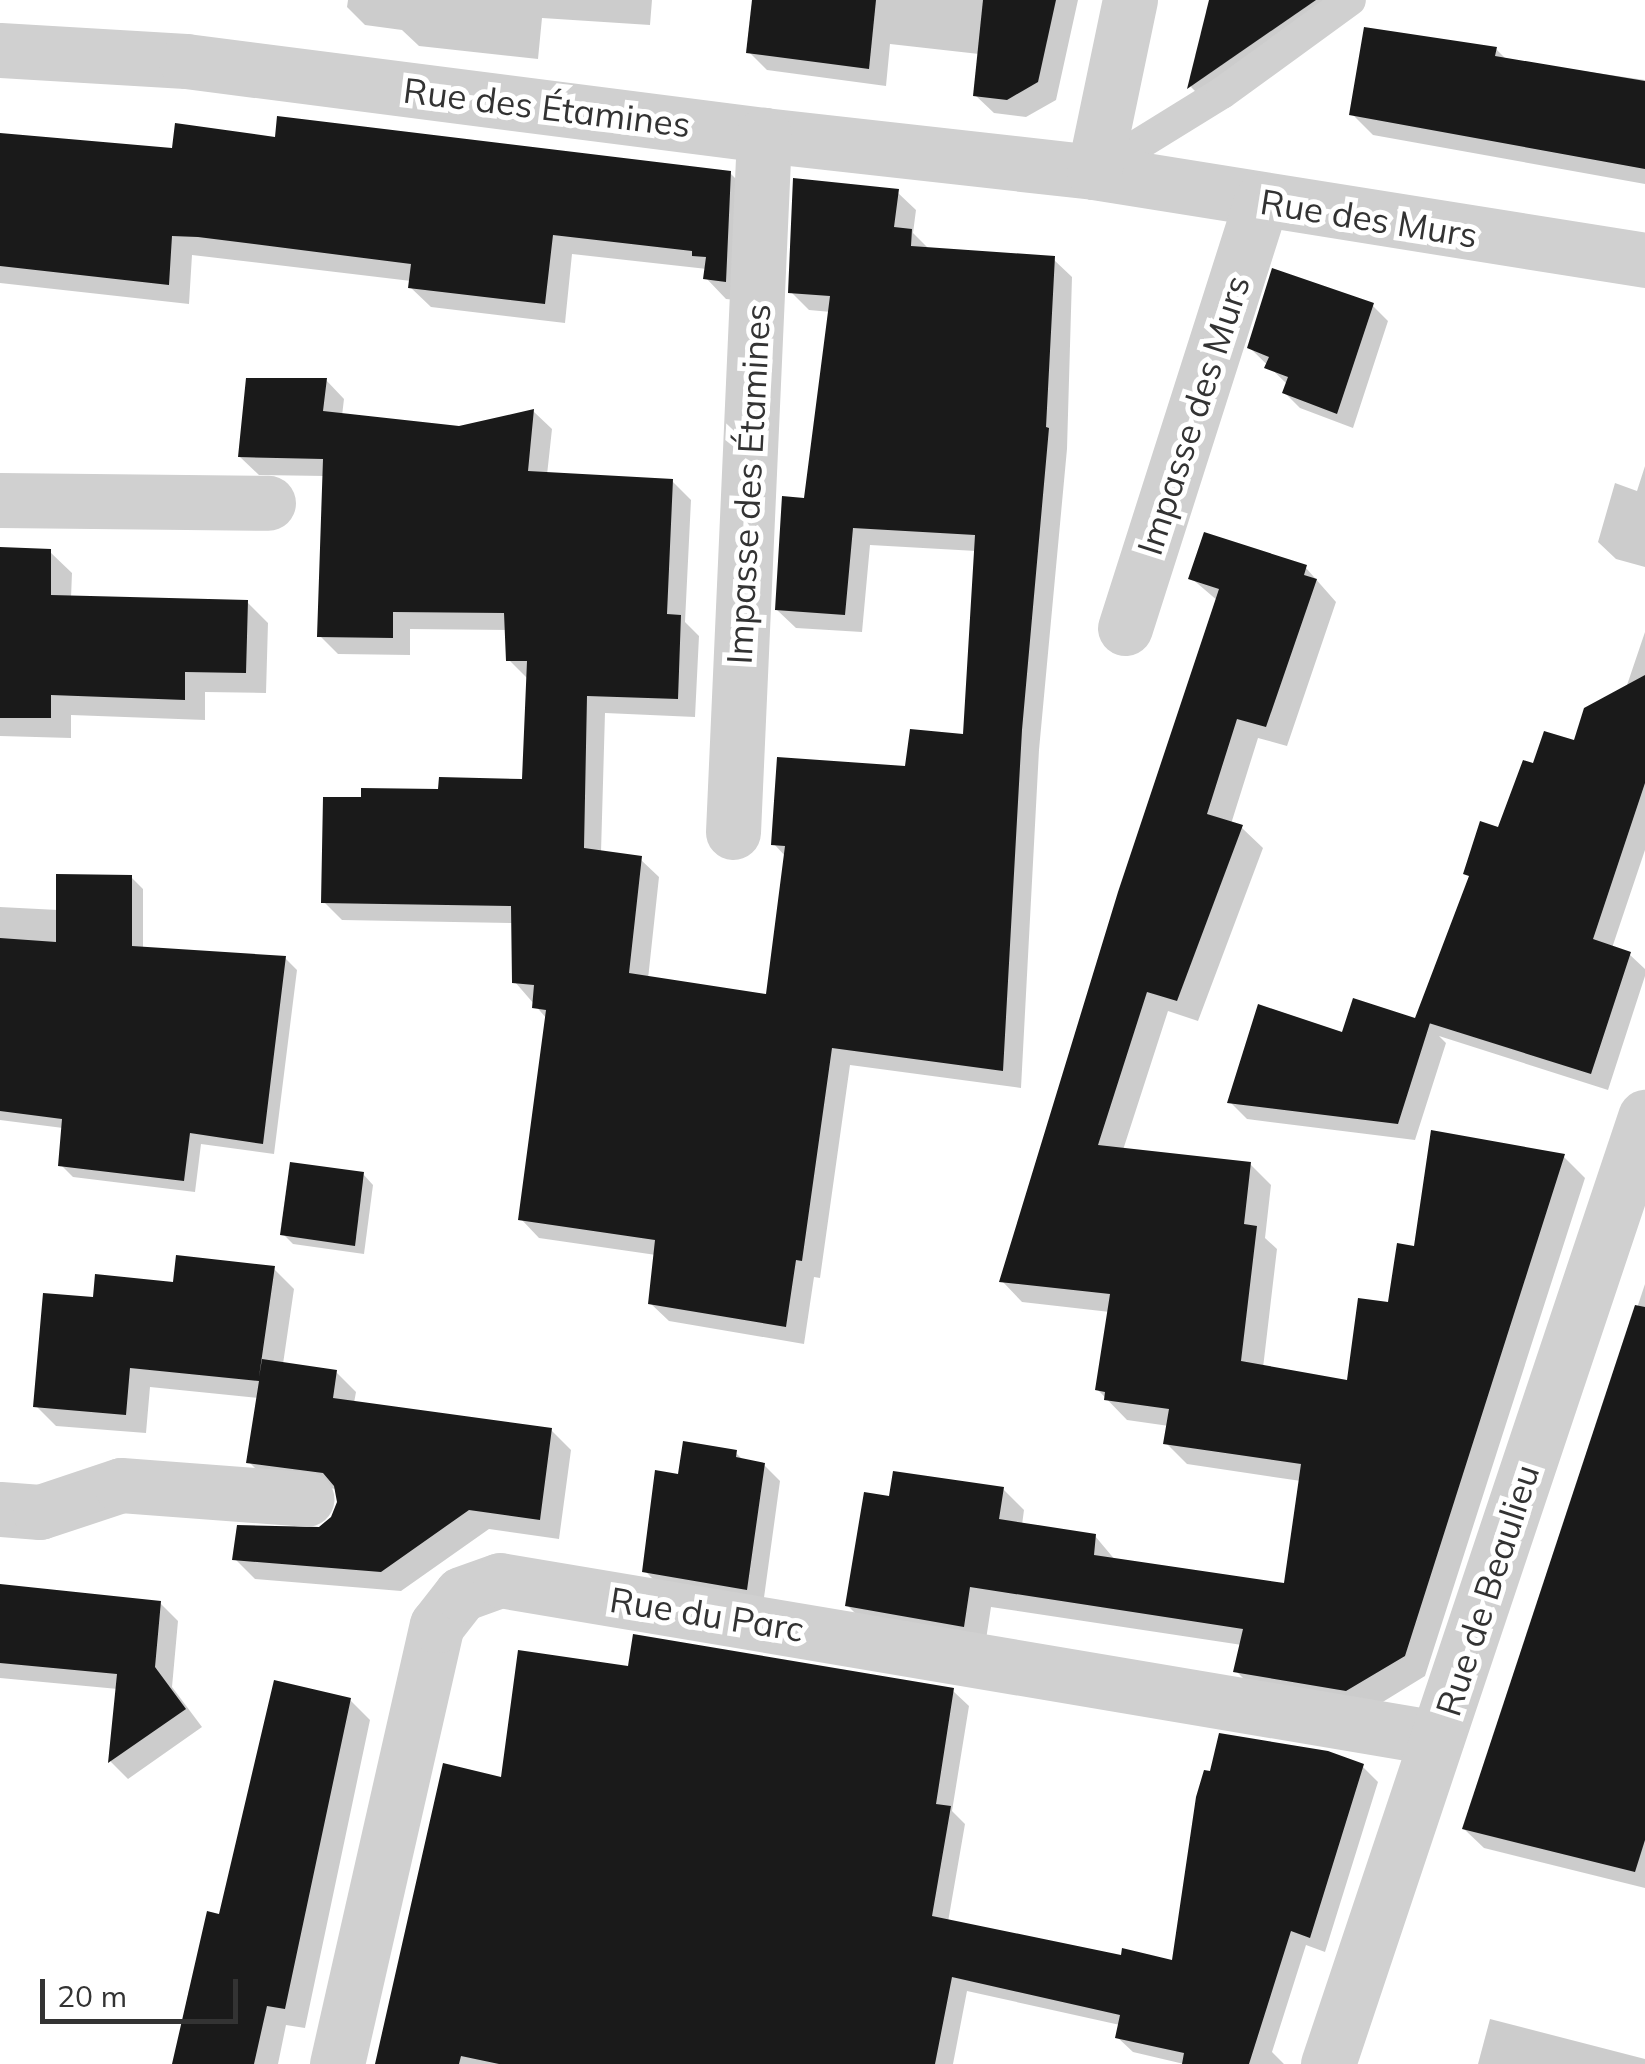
<!DOCTYPE html>
<meta charset="utf-8">
<style>
body{margin:0}
#map{position:relative;width:1645px;height:2064px;overflow:hidden;background:#fff;font-family:Mulish,sans-serif}
div>[style]{position:absolute}
[style*='--x']{left:calc(var(--x)*1px);top:calc(var(--y)*1px);width:calc(var(--w)*1px);rotate:calc(var(--a)*1deg)}
.shadow>*{inset:0;background:#0003}
.building>*{inset:0;background:#1a1a1a}
.lane>*{height:32px;margin:-16px;padding:0 16px;transform-origin:16px;border-radius:16px;background:#d0d0d0}
.street>*{height:55px;margin:-27.5px;padding:0 27.5px;transform-origin:27.5px;border-radius:27.5px;background:#d0d0d0}
span{translate:-50% -50%;white-space:nowrap;text-align:center;line-height:1.15;-webkit-text-stroke:10px #fff;paint-order:stroke}
.street-label{font-size:35px;color:#333}
.scale{position:absolute;left:40px;top:1979px;width:198px;height:45px;box-sizing:border-box;border:5px solid #333;border-top:0;padding-left:12px;font-size:30px;line-height:35px;white-space:nowrap;color:#333;-webkit-text-stroke:8px #fff;paint-order:stroke}
</style>
<div id="map">
<div class="shadow">
<i style="clip-path:polygon(348px 0,652px 0,650px 25px,542px 18px,538px 59px,419px 46px,402px 30px,365px 25px,347px 7px)"></i>
<i style="clip-path:polygon(755px 0,1078px 0,1056px 100px,1026px 117px,994px 113px,975px 95px,979px 54px,890px 44px,886px 86px,767px 70px,749px 52px)"></i>
<i style="clip-path:polygon(1211px 0,1359px 0,1209px 105px,1191px 87px)"></i>
<i style="clip-path:polygon(1496px 49px,1507px 60px,1645px 80px,1645px 184px,1373px 135px,1352px 114px)"></i>
<i style="clip-path:polygon(0 138px,174px 151px,277px 139px,730px 173px,750px 193px,746px 301px,726px 299px,706px 278px,707px 269px,572px 254px,565px 323px,431px 307px,410px 287px,411px 281px,192px 255px,189px 304px,0 283px)"></i>
<i style="clip-path:polygon(897px 192px,916px 210px,913px 233px,930px 250px,1053px 259px,1072px 277px,1067px 449px,1039px 750px,1021px 1088px,850px 1065px,820px 1278px,814px 1277px,804px 1344px,669px 1321px,650px 1303px,656px 1255px,539px 1238px,521px 1219px,547px 1019px,515px 982px,514px 923px,342px 920px,324px 902px,440px 792px,525px 782px,527px 678px,509px 660px,508px 630px,410px 629px,410px 655px,338px 654px,320px 636px,325px 476px,259px 475px,240px 457px,326px 380px,344px 399px,342px 416px,459px 428px,533px 411px,552px 429px,547px 475px,672px 481px,691px 500px,685px 622px,699px 636px,695px 717px,605px 713px,601px 853px,640px 859px,659px 877px,648px 979px,769px 997px,786px 857px,774px 844px,965px 737px,976px 551px,870px 545px,862px 632px,796px 628px,777px 610px,806px 501px,831px 312px,809px 310px,791px 292px)"></i>
<i style="clip-path:polygon(1373px 306px,1388px 321px,1353px 428px,1300px 408px,1285px 393px,1288px 385px,1250px 348px)"></i>
<i style="clip-path:polygon(1645px 466px,1645px 567px,1616px 559px,1598px 542px,1615px 483px,1637px 491px)"></i>
<i style="clip-path:polygon(0 550px,50px 552px,72px 573px,71px 598px,247px 602px,268px 623px,266px 693px,205px 692px,205px 720px,71px 715px,71px 738px,0 736px)"></i>
<i style="clip-path:polygon(1306px 568px,1336px 602px,1287px 746px,1258px 738px,1231px 824px,1242px 828px,1263px 848px,1198px 1021px,1168px 1011px,1123px 1150px,1250px 1164px,1271px 1185px,1265px 1238px,1277px 1249px,1263px 1368px,1349px 1382px,1417px 1248px,1433px 1133px,1564px 1157px,1585px 1178px,1425px 1676px,1368px 1711px,1257px 1692px,1236px 1671px,1242px 1645px,991px 1607px,985px 1646px,869px 1627px,848px 1606px,891px 1499px,1003px 1489px,1024px 1510px,1022px 1525px,1095px 1536px,1116px 1561px,1286px 1586px,1301px 1481px,1187px 1464px,1166px 1443px,1169px 1426px,1127px 1420px,1098px 1390px,1110px 1312px,1022px 1302px,1002px 1281px,1218px 601px,1191px 578px)"></i>
<i style="clip-path:polygon(1645px 632px,1645px 850px,1612px 948px,1629px 954px,1645px 969px,1645px 976px,1608px 1090px,1439px 1036px,1446px 1043px,1415px 1140px,1247px 1119px,1230px 1102px,1343px 1036px,1416px 1021px,1500px 831px,1534px 766px,1576px 743px,1626px 688px)"></i>
<i style="clip-path:polygon(131px 877px,143px 889px,143px 950px,285px 958px,297px 970px,274px 1154px,201px 1144px,195px 1192px,73px 1177px,61px 1165px,63px 1128px,0 1120px,0 907px,58px 910px)"></i>
<i style="clip-path:polygon(363px 1174px,373px 1185px,364px 1254px,293px 1244px,283px 1234px)"></i>
<i style="clip-path:polygon(274px 1269px,294px 1289px,283px 1364px,336px 1372px,356px 1392px,354px 1403px,551px 1430px,571px 1450px,559px 1539px,489px 1529px,401px 1591px,255px 1579px,235px 1559px,322px 1529px,334px 1517px,340px 1503px,337px 1489px,269px 1482px,249px 1462px,259px 1398px,150px 1387px,146px 1433px,56px 1426px,36px 1406px,95px 1300px)"></i>
<i style="clip-path:polygon(1645px 1284px,1645px 1888px,1484px 1848px,1464px 1829px)"></i>
<i style="clip-path:polygon(735px 1452px,745px 1462px,764px 1465px,780px 1481px,763px 1605px,661px 1587px,645px 1571px,680px 1477px)"></i>
<i style="clip-path:polygon(0 1587px,160px 1603px,178px 1621px,172px 1687px,202px 1727px,128px 1779px,111px 1762px,118px 1689px,0 1678px)"></i>
<i style="clip-path:polygon(630px 1669px,953px 1691px,969px 1706px,952px 1811px,965px 1824px,948px 1922px,1123px 1958px,1174px 1963px,1363px 1767px,1378px 1782px,1325px 1952px,1306px 1945px,1272px 2052px,1284px 2064px,1184px 2064px,1133px 2052px,1117px 2037px,1120px 2025px,967px 1991px,953px 2064px,377px 2064px,503px 1780px)"></i>
<i style="clip-path:polygon(350px 1700px,370px 1720px,305px 2028px,286px 2025px,278px 2064px,174px 2064px,189px 1990px,194px 1991px,221px 1917px)"></i>
<i style="clip-path:polygon(1490px 2019px,1645px 2059px,1645px 2064px,1478px 2064px)"></i>
</div>
<div class="building">
<i style="clip-path:polygon(752px 0,876px 0,869px 69px,746px 53px)"></i>
<i style="clip-path:polygon(983px 0,1056px 0,1038px 82px,1007px 100px,973px 96px)"></i>
<i style="clip-path:polygon(1209px 0,1316px 0,1187px 89px)"></i>
<i style="clip-path:polygon(1364px 27px,1497px 47px,1495px 56px,1645px 81px,1645px 169px,1349px 115px)"></i>
<i style="clip-path:polygon(277px 116px,731px 171px,726px 282px,703px 279px,706px 257px,692px 256px,692px 251px,553px 235px,545px 304px,408px 288px,411px 264px,198px 237px,172px 236px,169px 285px,0 266px,0 133px,172px 148px,175px 123px,275px 137px)"></i>
<i style="clip-path:polygon(793px 178px,899px 189px,894px 227px,912px 229px,911px 246px,1055px 256px,1046px 427px,1049px 428px,1022px 730px,1003px 1071px,832px 1048px,802px 1261px,796px 1260px,786px 1327px,648px 1304px,655px 1240px,518px 1220px,546px 1010px,532px 1008px,534px 985px,512px 983px,511px 906px,321px 903px,323px 797px,361px 797px,361px 788px,438px 789px,439px 777px,522px 779px,527px 661px,506px 661px,504px 613px,393px 612px,393px 638px,317px 637px,323px 459px,238px 457px,246px 378px,327px 378px,323px 411px,459px 426px,534px 409px,528px 471px,673px 479px,667px 614px,681px 615px,678px 699px,587px 696px,584px 848px,642px 856px,629px 973px,766px 994px,785px 846px,771px 845px,777px 757px,905px 766px,910px 729px,963px 734px,975px 535px,853px 528px,845px 615px,775px 610px,782px 496px,804px 498px,830px 296px,788px 293px)"></i>
<i style="clip-path:polygon(1272px 268px,1374px 303px,1337px 414px,1282px 393px,1288px 377px,1264px 368px,1269px 357px,1247px 348px)"></i>
<i style="clip-path:polygon(1204px 532px,1307px 565px,1304px 575px,1317px 579px,1266px 727px,1237px 719px,1207px 814px,1243px 825px,1177px 1001px,1147px 992px,1098px 1145px,1251px 1162px,1244px 1224px,1257px 1226px,1241px 1361px,1347px 1380px,1358px 1298px,1388px 1302px,1397px 1243px,1414px 1246px,1431px 1130px,1565px 1154px,1405px 1656px,1346px 1691px,1233px 1672px,1243px 1629px,970px 1587px,964px 1627px,845px 1606px,864px 1492px,889px 1496px,893px 1471px,1004px 1487px,999px 1519px,1096px 1534px,1094px 1555px,1284px 1583px,1301px 1464px,1163px 1444px,1169px 1409px,1104px 1400px,1105px 1392px,1095px 1390px,1110px 1294px,999px 1282px,1118px 892px,1219px 589px,1188px 579px)"></i>
<i style="clip-path:polygon(0 547px,51px 549px,51px 595px,248px 600px,246px 673px,185px 672px,185px 700px,51px 695px,51px 718px,0 718px)"></i>
<i style="clip-path:polygon(1645px 675px,1645px 783px,1593px 939px,1631px 952px,1591px 1074px,1416px 1019px,1430px 1023px,1398px 1124px,1227px 1103px,1258px 1004px,1342px 1032px,1353px 998px,1415px 1018px,1469px 876px,1463px 874px,1480px 821px,1498px 827px,1523px 760px,1533px 763px,1544px 731px,1574px 740px,1584px 708px)"></i>
<i style="clip-path:polygon(56px 874px,132px 875px,132px 946px,286px 956px,263px 1144px,190px 1133px,184px 1181px,58px 1166px,62px 1119px,0 1111px,0 938px,56px 942px)"></i>
<i style="clip-path:polygon(290px 1162px,364px 1172px,355px 1246px,280px 1235px)"></i>
<i style="clip-path:polygon(176px 1255px,275px 1266px,259px 1377px,262px 1359px,337px 1370px,333px 1398px,552px 1428px,540px 1520px,469px 1510px,381px 1572px,232px 1560px,237px 1525px,319px 1527px,331px 1517px,337px 1502px,334px 1486px,323px 1473px,246px 1463px,259px 1381px,130px 1368px,126px 1415px,33px 1407px,43px 1293px,93px 1297px,95px 1274px,173px 1282px)"></i>
<i style="clip-path:polygon(1635px 1305px,1645px 1307px,1645px 1840px,1635px 1872px,1462px 1829px)"></i>
<i style="clip-path:polygon(683px 1441px,737px 1450px,736px 1457px,765px 1463px,747px 1590px,642px 1572px,655px 1470px,678px 1474px)"></i>
<i style="clip-path:polygon(0 1584px,161px 1601px,155px 1667px,186px 1709px,108px 1763px,117px 1674px,0 1663px)"></i>
<i style="clip-path:polygon(633px 1634px,954px 1688px,936px 1804px,951px 1806px,932px 1916px,1121px 1955px,1122px 1948px,1172px 1960px,1196px 1797px,1204px 1770px,1210px 1771px,1219px 1733px,1328px 1751px,1364px 1764px,1310px 1938px,1291px 1931px,1249px 2064px,1182px 2064px,1184px 2053px,1115px 2038px,1120px 2015px,952px 1977px,935px 2064px,499px 2064px,461px 2056px,459px 2064px,375px 2064px,443px 1763px,501px 1777px,518px 1650px,628px 1666px)"></i>
<i style="clip-path:polygon(274px 1680px,351px 1698px,285px 2009px,267px 2006px,254px 2064px,172px 2064px,207px 1911px,219px 1914px)"></i>
</div>
<div class="lane">
<i style="--x:1094;--y:172;--w:150;--a:-31.7"></i>
<i style="--x:1222;--y:93;--w:158;--a:-36"></i>
</div>
<div class="street">
<i style="--x:0;--y:50;--w:186;--a:3.4"></i>
<i style="--x:186;--y:61;--w:583;--a:7.3"></i>
<i style="--x:764;--y:135;--w:332;--a:6.4"></i>
<i style="--x:1094;--y:172;--w:558;--a:9.07"></i>
<i style="--x:1094;--y:172;--w:176;--a:-78.2"></i>
<i style="--x:0;--y:500;--w:268;--a:0.6"></i>
<i style="--x:1125;--y:628;--w:448;--a:-72.3"></i>
<i style="--x:733;--y:832;--w:698;--a:-87.45"></i>
<i style="--x:0;--y:1509;--w:40;--a:4.3"></i>
<i style="--x:40;--y:1512;--w:85;--a:-18.4"></i>
<i style="--x:121;--y:1485;--w:186;--a:4.3"></i>
<i style="--x:337;--y:2064;--w:450;--a:-77.2"></i>
<i style="--x:437;--y:1625;--w:39;--a:-52"></i>
<i style="--x:461;--y:1594;--w:41;--a:-19.7"></i>
<i style="--x:500;--y:1580;--w:950;--a:9.57"></i>
<i style="--x:1328;--y:2064;--w:999;--a:-71.49"></i>
</div>
<div class="street-label">
<span style="left:547px;top:107px;rotate:7deg">Rue des Étamines</span>
<span style="left:1369px;top:218px;rotate:9deg">Rue des Murs</span>
<span style="left:1193px;top:415px;rotate:-72deg">Impasse des Murs</span>
<span style="left:748px;top:484px;rotate:-87deg">Impasse des Étamines</span>
<span style="left:1487px;top:1590px;rotate:-72deg">Rue de Beaulieu</span>
<span style="left:707px;top:1614px;rotate:9deg">Rue du Parc</span>
</div>
<div class="scale">20 m</div>
</div>
